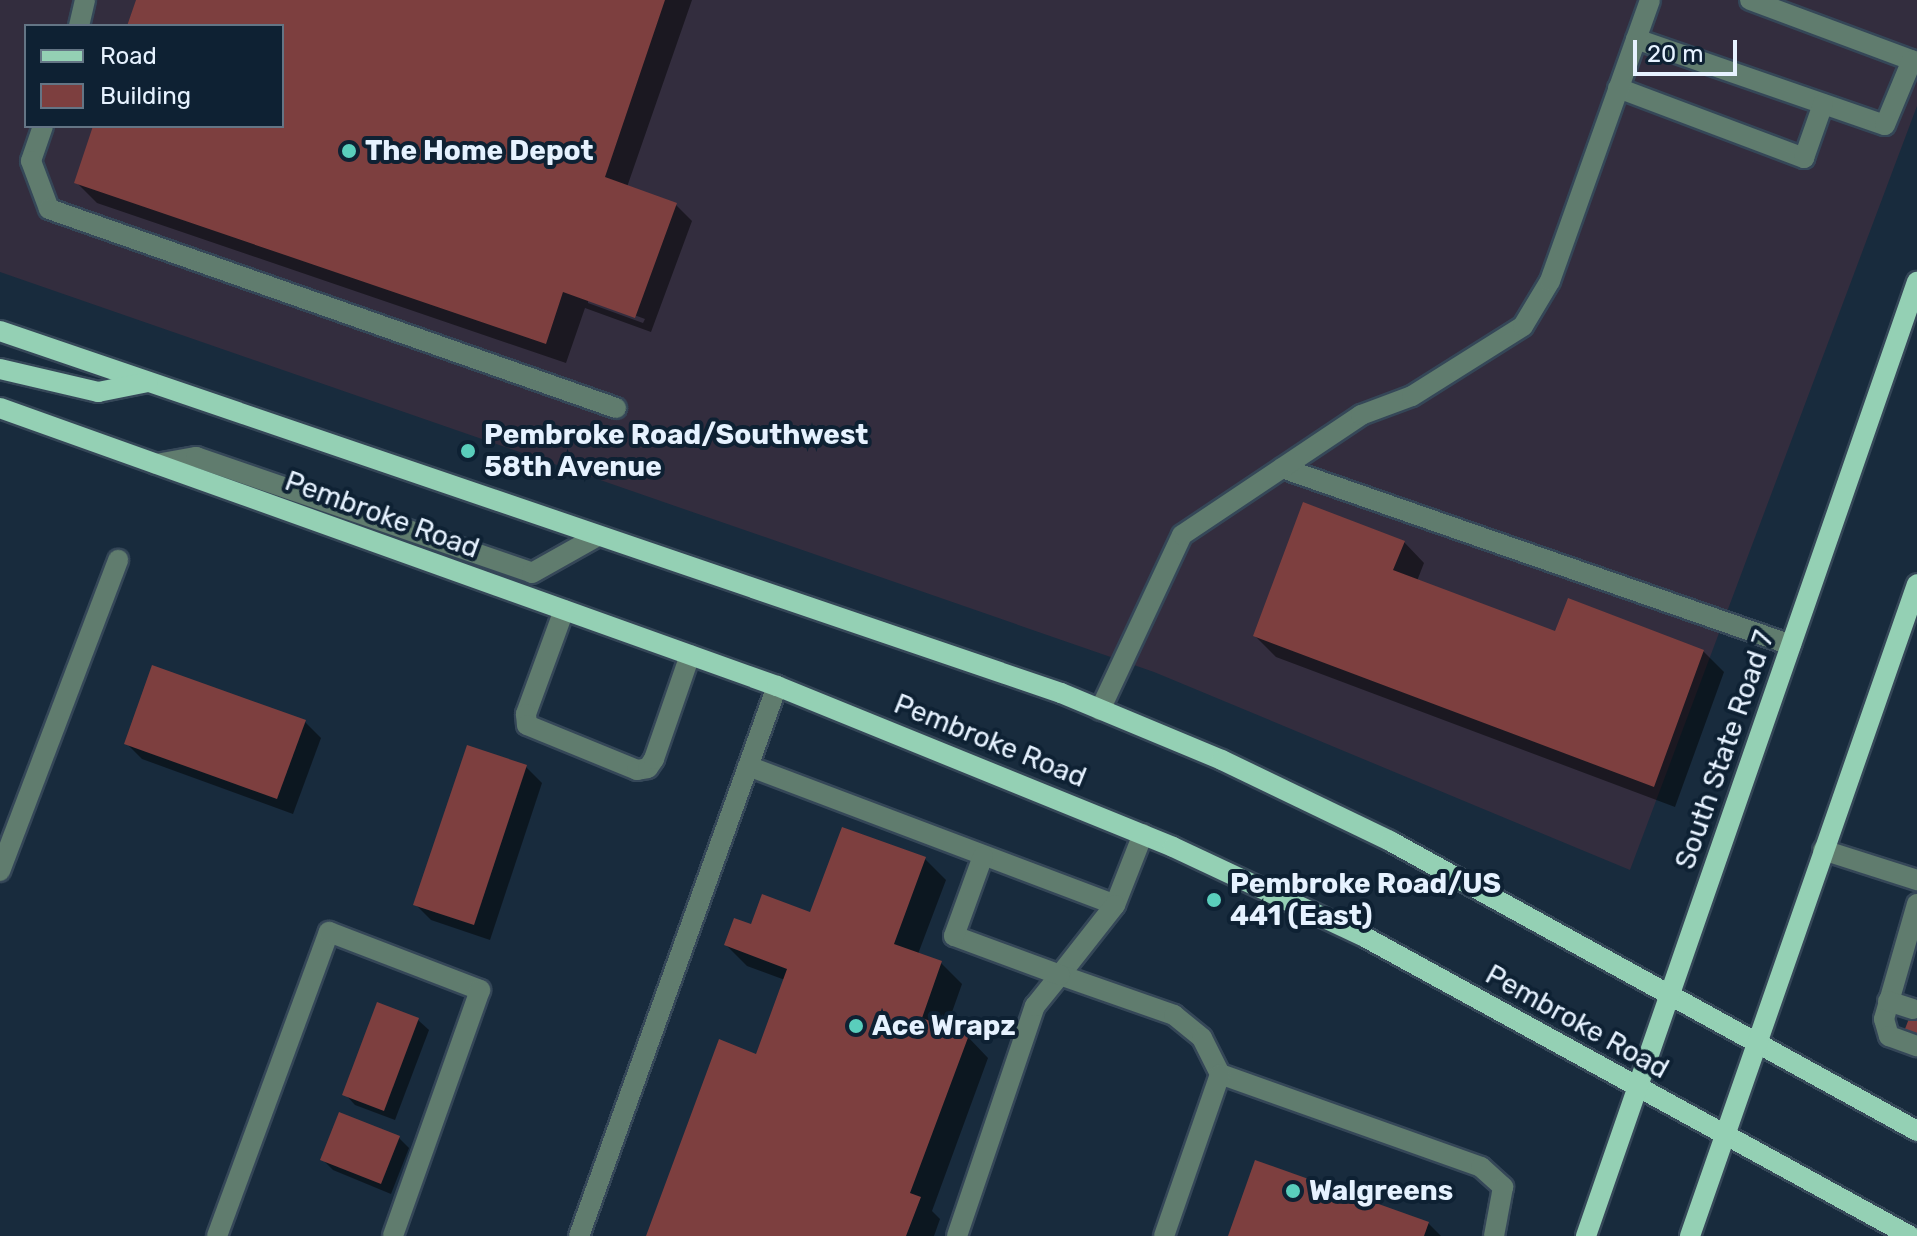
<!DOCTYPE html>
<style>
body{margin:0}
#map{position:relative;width:1917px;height:1236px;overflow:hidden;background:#182b3d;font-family:Rubik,sans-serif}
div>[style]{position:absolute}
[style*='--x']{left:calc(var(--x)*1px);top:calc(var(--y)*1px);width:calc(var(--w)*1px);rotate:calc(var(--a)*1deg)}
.commercial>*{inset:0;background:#332d3e}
.shadow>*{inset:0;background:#0007}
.building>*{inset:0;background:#7d3f3f}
.roads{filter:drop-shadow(2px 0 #354758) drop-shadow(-2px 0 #354758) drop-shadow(0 2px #354758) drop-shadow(0 -2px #354758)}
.minor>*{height:20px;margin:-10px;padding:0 10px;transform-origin:10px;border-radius:10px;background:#607c6e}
.major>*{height:20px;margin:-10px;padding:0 10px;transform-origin:10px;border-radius:10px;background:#94d0b4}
.dots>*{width:22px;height:22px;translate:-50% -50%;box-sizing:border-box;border:4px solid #0e2133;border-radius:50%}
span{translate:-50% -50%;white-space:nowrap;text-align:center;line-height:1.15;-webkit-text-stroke:8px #0e2133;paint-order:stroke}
.poi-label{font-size:28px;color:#e6f2ff;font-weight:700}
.left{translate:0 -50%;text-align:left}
.street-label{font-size:28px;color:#e6f2ff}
.legend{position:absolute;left:24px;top:24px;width:260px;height:104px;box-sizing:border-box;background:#0e2133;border:2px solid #647585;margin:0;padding:10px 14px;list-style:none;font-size:24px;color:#e6f2ff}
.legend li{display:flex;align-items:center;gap:16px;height:40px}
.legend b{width:40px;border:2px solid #647585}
.scale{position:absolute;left:1633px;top:40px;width:104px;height:36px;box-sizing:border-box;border:4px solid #e6f2ff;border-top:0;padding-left:10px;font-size:24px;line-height:28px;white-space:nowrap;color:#e6f2ff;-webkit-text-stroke:6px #0e2133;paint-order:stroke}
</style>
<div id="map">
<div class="commercial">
<i style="clip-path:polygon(evenodd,0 0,1917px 0,1917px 106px,1630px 870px,1154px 672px,0 272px,0 0,26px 26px,282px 26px,282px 126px,26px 126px,26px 26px)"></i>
</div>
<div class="shadow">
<i style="clip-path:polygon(evenodd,138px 0,692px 0,627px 187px,676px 205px,692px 221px,651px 332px,585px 308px,566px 363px,97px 203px,76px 182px,95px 126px,282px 126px,282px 26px,130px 26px,138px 0,588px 298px,645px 319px,643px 323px,588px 303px,588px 298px)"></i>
<i style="clip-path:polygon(1404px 542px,1424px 563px,1417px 581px,1556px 634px,1703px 651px,1724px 672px,1675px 807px,1276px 657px,1255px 636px)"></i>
<i style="clip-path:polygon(305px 722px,321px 738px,293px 814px,142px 759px,126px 743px)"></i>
<i style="clip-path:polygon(526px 767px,542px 783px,490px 940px,431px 920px,415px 904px)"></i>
<i style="clip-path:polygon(925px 859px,946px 880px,918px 954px,941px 963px,962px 984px,946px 1029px,968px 1037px,988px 1058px,932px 1211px,940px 1219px,934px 1236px,648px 1236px,758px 1056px,785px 980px,747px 966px,726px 945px,812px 915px)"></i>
<i style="clip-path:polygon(418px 1020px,429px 1030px,395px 1120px,355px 1105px,345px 1094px)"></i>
<i style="clip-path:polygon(399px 1138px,409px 1148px,391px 1194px,333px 1170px,322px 1159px)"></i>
<i style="clip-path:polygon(1428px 1223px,1441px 1236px,1231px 1236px)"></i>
</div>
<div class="building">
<i style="clip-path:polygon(136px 0,665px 0,605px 177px,677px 203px,635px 318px,563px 292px,546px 344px,74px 183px,93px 126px,282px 126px,282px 26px,127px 26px)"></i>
<i style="clip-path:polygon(1303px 502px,1405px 541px,1393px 570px,1555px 631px,1568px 598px,1704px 650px,1654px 787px,1253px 636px)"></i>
<i style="clip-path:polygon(152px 665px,306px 720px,277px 799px,124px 744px)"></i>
<i style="clip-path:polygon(467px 745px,527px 765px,474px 925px,413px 905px)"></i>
<i style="clip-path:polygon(842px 827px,926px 857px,894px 944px,942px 961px,922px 1018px,969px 1035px,910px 1193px,921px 1197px,906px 1236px,646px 1236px,719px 1039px,756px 1054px,787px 969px,724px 945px,734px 918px,751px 924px,762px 894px,810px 912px)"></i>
<i style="clip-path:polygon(1917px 998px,1917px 1040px,1903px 1034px)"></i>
<i style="clip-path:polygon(377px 1002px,419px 1018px,384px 1111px,342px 1095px)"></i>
<i style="clip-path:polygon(339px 1112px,400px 1136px,381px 1184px,320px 1160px)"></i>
<i style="clip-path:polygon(1255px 1160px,1429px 1222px,1424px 1236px,1228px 1236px)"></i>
</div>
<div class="roads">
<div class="minor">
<i style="--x:1750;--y:0;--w:178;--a:20.4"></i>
<i style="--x:79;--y:26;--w:27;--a:-77"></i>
<i style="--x:1636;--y:39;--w:263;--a:19.1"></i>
<i style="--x:1885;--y:125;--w:70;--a:-67.4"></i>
<i style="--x:1618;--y:88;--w:199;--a:20.6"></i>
<i style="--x:1804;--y:158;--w:57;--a:-70.6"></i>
<i style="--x:43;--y:126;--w:37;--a:109"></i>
<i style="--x:31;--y:161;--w:51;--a:69.4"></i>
<i style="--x:49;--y:209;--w:601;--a:19.34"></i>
<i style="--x:156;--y:464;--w:41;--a:-9.9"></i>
<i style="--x:196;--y:457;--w:355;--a:19"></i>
<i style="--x:532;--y:573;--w:73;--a:-29.4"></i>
<i style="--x:1282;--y:468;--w:539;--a:19.17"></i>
<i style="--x:564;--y:610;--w:111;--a:110.1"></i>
<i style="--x:526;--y:714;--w:11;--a:85"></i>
<i style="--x:527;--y:725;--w:119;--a:22.2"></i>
<i style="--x:637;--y:770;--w:11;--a:-10"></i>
<i style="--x:648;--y:768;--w:11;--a:-56"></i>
<i style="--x:654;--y:759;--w:110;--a:-70.9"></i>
<i style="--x:1100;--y:710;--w:193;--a:-64.9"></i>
<i style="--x:1182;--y:535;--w:216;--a:-33.8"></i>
<i style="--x:1361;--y:415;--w:54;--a:-20.4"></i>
<i style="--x:1412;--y:396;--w:131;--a:-32.2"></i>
<i style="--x:1523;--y:326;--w:52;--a:-59"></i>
<i style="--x:1550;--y:281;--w:298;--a:-70.4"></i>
<i style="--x:748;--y:766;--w:392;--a:20.7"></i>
<i style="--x:1143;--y:834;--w:76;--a:111.5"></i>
<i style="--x:1115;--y:905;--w:89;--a:128.2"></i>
<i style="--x:1060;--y:975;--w:121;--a:19.3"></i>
<i style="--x:1174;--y:1015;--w:36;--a:39"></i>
<i style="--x:1202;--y:1038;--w:40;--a:63.4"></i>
<i style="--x:1220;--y:1074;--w:277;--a:19.6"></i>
<i style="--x:1481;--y:1167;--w:30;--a:42"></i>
<i style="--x:1503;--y:1187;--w:50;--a:100.4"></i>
<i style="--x:1823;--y:850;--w:99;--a:17.7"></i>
<i style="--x:0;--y:871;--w:333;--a:-69.2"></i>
<i style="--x:1917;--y:904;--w:120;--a:106"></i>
<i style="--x:1884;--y:1019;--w:18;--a:74"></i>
<i style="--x:1889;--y:1036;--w:30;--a:20"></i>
<i style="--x:1888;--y:1001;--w:26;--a:18"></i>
<i style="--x:217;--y:1236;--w:324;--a:-69.8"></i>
<i style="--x:329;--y:932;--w:162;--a:21"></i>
<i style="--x:480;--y:990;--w:261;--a:109.5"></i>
<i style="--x:579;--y:1236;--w:585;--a:-70.2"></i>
<i style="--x:957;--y:1236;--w:243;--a:-71.3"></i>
<i style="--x:1035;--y:1006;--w:40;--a:-51"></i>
<i style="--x:1060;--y:975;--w:113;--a:-159.8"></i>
<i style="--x:954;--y:936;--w:85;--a:-70.1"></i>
<i style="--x:1164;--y:1236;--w:171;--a:-70.9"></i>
</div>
<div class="major">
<i style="--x:0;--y:331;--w:1121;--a:18.84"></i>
<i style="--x:1061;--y:693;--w:174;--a:22.6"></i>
<i style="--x:1222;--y:760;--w:187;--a:25.7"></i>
<i style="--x:1390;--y:841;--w:602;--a:28.82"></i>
<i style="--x:0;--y:369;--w:101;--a:13.2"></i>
<i style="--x:98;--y:392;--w:51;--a:-11.3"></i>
<i style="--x:0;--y:408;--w:825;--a:19.69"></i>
<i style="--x:777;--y:686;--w:427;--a:22.1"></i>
<i style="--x:1173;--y:847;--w:210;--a:25.1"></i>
<i style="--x:1363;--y:936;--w:624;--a:28.74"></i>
<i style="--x:1586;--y:1236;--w:1010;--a:-70.87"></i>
<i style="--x:1690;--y:1236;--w:690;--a:-70.8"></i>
</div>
</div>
<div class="dots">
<i style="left:349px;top:151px;background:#5acebc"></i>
<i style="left:468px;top:451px;background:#5acebc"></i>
<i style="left:1214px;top:900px;background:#5acebc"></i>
<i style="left:856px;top:1026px;background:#5acebc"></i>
<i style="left:1293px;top:1191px;background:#5acebc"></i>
</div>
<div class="poi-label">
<span class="left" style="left:365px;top:151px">The Home Depot</span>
<span class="left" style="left:484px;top:451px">Pembroke Road/Southwest<br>58th Avenue</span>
<span class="left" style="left:1230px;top:900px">Pembroke Road/US<br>441 (East)</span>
<span class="left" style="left:872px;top:1026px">Ace Wrapz</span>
<span class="left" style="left:1309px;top:1191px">Walgreens</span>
</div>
<div class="street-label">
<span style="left:382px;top:515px;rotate:20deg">Pembroke Road</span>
<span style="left:990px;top:741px;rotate:22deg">Pembroke Road</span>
<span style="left:1725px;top:750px;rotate:-71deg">South State Road 7</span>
<span style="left:1577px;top:1022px;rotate:29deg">Pembroke Road</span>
</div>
<ul class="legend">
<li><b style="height:10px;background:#94d0b4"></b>Road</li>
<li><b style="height:22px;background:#7d3f3f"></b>Building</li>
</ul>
<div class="scale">20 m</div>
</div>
